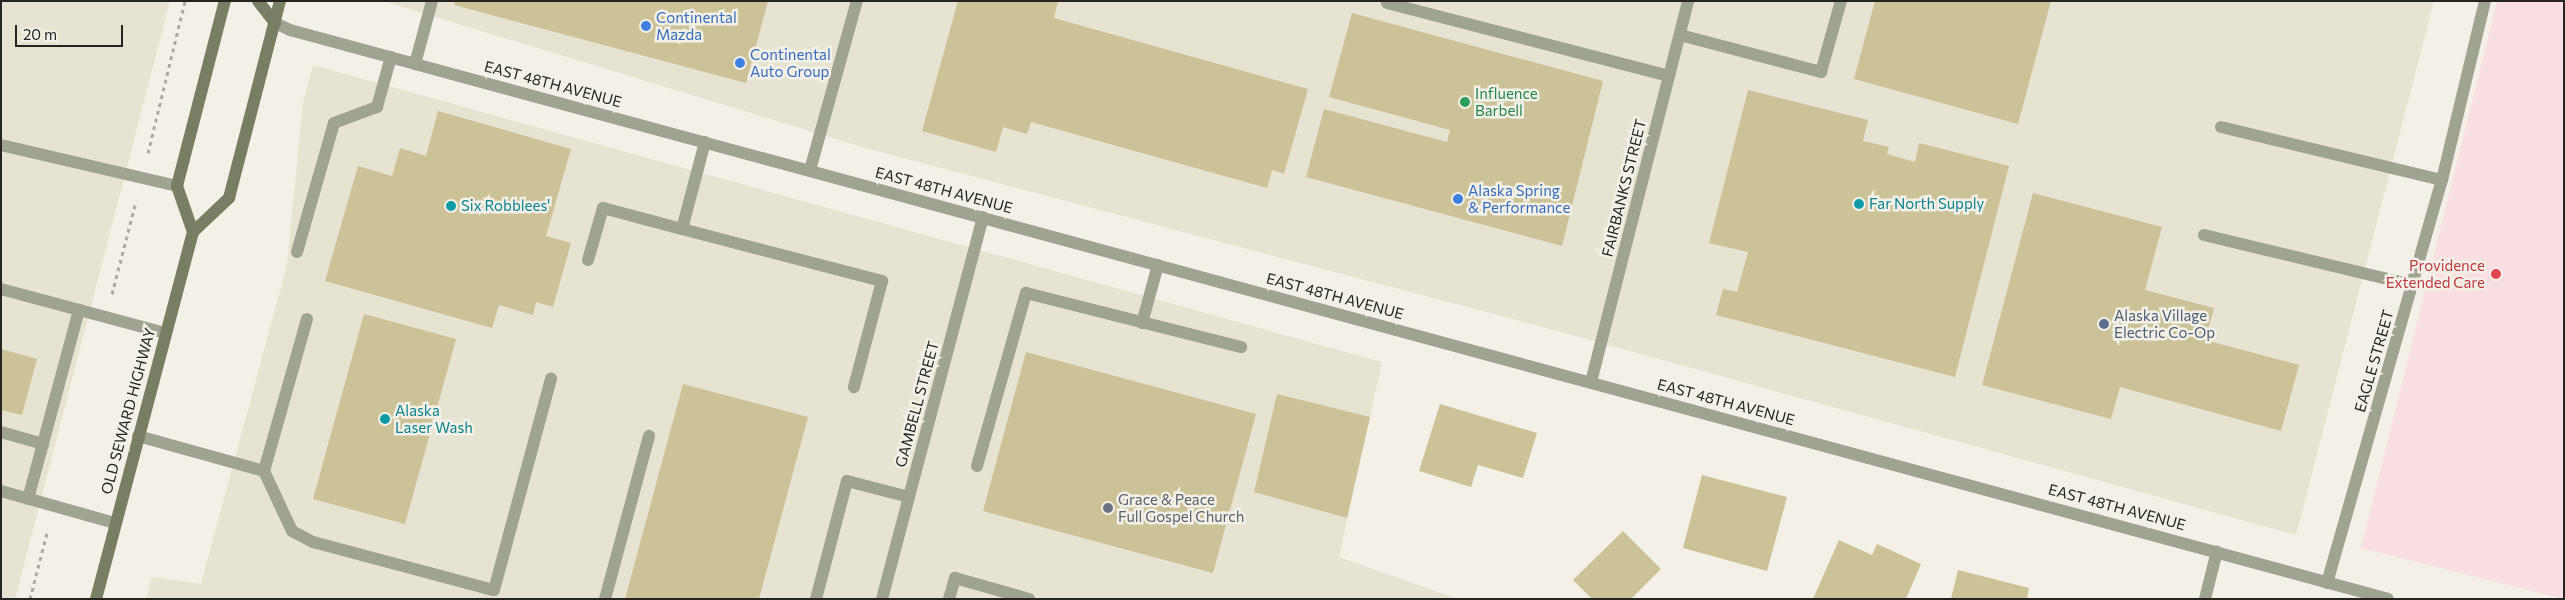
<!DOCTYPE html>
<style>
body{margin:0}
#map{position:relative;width:2565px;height:600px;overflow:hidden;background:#f2f0e7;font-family:Commissioner,sans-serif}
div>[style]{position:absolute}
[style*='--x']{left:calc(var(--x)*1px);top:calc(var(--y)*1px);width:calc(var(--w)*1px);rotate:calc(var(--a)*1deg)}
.built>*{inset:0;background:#e7e3d3}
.medical>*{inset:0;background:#f9dee2}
.building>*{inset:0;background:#ccc298}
.path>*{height:3px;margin-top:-1.5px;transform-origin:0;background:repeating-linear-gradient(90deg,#acaaa3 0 4px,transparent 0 8px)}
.lane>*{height:12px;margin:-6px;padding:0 6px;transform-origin:6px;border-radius:6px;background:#9fa391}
.street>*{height:12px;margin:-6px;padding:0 6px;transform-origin:6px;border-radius:6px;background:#9fa391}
.secondary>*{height:12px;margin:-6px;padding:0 6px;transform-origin:6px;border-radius:6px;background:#787e64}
.dots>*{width:14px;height:14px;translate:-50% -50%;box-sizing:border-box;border:2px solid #f2f0e7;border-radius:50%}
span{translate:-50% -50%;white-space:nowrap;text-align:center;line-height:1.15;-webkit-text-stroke:5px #f2f0e7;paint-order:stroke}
.shop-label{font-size:15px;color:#366cbe}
.left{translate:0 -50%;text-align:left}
.street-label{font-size:15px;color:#252421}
.leisure-label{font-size:15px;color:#27864d}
.culture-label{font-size:15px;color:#0d838f}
.health-label{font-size:15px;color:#be3a42}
.right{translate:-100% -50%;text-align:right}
.service-label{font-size:15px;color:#4e5e75}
.worship-label{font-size:15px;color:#5b616d}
.frame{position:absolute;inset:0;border:2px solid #252421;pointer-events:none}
.scale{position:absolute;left:15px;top:25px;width:108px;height:22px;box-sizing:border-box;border:2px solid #252421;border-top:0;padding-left:6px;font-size:15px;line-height:18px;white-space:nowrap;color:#252421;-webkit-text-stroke:4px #f2f0e7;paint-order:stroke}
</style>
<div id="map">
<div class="built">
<i style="clip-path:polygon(1px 1px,170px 1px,15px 599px,1px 599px)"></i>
<i style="clip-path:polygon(383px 1px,2434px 1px,2296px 535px,1554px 330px,869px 149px)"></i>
<i style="clip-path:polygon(313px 65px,1382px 362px,1339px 557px,1458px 599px,146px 599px,152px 577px,201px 584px,287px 265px,303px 103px)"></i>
</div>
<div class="medical">
<i style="clip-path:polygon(2497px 1px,2564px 1px,2564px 599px,2361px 548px)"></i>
</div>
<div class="building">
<i style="clip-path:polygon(455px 1px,768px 1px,746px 83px,454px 5px)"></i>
<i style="clip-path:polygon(958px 1px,1058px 1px,1054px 18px,1308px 89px,1284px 174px,1272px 170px,1267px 188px,1031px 122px,1027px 134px,1003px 127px,996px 152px,922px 131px)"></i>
<i style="clip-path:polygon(1875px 1px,2051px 1px,2018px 124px,1854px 79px)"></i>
<i style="clip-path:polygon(1352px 13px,1603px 81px,1562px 246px,1306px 177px,1324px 109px,1447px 142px,1450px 130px,1329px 97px)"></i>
<i style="clip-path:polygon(1748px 90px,1868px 120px,1863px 141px,1889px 147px,1887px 154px,1915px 162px,1919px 143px,2009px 166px,1955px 377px,1716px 315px,1723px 289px,1737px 292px,1748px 252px,1709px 243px)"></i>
<i style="clip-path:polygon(438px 111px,571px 149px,546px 236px,571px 243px,553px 307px,536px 302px,533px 315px,499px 305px,492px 328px,325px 281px,358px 166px,392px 176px,400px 148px,426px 156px)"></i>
<i style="clip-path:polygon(2033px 193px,2162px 227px,2145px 290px,2214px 308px,2205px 340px,2299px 365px,2281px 431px,2120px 387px,2111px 419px,1982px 385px)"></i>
<i style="clip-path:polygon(364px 314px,456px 339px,405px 524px,313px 499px)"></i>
<i style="clip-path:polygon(1px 349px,37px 359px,22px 415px,1px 410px)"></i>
<i style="clip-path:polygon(1026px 352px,1256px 414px,1213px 573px,983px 511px)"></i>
<i style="clip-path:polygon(683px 384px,808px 417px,759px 599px,625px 599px)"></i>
<i style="clip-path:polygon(1277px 394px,1370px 417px,1347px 518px,1254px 492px)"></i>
<i style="clip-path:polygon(1440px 404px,1537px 433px,1523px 478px,1478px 465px,1471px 487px,1419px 471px)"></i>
<i style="clip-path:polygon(1702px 475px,1787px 497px,1767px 571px,1683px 548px)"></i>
<i style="clip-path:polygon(1623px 531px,1661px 569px,1631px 599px,1592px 599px,1573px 580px)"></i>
<i style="clip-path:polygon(1839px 540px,1872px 555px,1877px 544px,1921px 564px,1906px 599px,1813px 599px)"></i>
<i style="clip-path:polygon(1958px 570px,2029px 588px,2027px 599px,1951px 599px)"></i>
</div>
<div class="path">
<i style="--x:148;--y:153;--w:156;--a:-76.3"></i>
<i style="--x:112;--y:294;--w:96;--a:-75.5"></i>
<i style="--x:30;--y:599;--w:72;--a:-75.6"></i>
</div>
<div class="lane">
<i style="--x:1387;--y:3;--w:291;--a:14.5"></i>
<i style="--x:1680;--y:35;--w:146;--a:14.7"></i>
<i style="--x:1821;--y:72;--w:74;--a:-74.3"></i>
<i style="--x:415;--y:64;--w:65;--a:-74.9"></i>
<i style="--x:2221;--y:127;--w:227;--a:13.5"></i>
<i style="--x:1;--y:145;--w:181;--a:13.1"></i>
<i style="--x:810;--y:170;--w:175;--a:-74.5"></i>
<i style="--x:682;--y:229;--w:207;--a:14.6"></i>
<i style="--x:882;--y:281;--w:110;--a:104.8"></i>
<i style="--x:2204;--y:235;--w:214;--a:13.5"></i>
<i style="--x:297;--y:252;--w:134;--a:-74"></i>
<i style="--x:334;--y:123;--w:46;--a:-20.4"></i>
<i style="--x:377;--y:107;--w:52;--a:-74.4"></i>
<i style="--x:588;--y:260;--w:54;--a:-73.9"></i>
<i style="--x:603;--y:208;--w:82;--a:14.9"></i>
<i style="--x:682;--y:229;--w:90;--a:-75.2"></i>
<i style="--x:1;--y:289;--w:170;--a:15"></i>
<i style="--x:1142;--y:323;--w:60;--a:-74.6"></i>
<i style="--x:1;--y:432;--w:44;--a:15.9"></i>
<i style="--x:138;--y:436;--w:131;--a:15.5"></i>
<i style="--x:264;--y:471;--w:66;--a:65"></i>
<i style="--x:292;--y:531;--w:24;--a:28"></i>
<i style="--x:313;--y:542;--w:187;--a:14.9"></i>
<i style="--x:494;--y:590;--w:219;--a:-74.9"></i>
<i style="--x:977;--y:466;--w:180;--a:-74.2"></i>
<i style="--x:1026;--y:293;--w:222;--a:14.1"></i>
<i style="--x:264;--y:471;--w:158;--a:-74.2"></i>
<i style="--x:1;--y:491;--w:118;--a:15.7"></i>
<i style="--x:28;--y:499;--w:196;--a:-74.9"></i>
<i style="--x:605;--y:599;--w:169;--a:-74.9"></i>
<i style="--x:816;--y:599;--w:122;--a:-75.3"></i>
<i style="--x:847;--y:481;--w:64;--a:14.5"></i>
<i style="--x:949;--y:599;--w:22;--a:-74"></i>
<i style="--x:955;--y:578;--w:77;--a:15.8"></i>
</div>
<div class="street">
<i style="--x:275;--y:23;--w:17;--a:25"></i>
<i style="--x:290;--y:30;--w:130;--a:15.2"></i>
<i style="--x:415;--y:64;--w:2044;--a:15.17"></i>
<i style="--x:1591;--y:382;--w:393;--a:-75.7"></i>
<i style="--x:2327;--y:583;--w:419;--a:-74.1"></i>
<i style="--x:2442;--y:180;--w:184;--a:-76.5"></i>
<i style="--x:882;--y:599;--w:395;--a:-75.2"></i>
<i style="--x:2205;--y:599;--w:49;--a:-76"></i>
</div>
<div class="secondary">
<i style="--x:258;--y:1;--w:28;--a:52"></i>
<i style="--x:193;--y:232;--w:49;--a:-109.2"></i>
<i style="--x:177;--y:186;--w:191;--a:-75.5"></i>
<i style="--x:96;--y:599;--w:380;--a:-75.2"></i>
<i style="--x:193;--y:232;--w:50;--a:-43.4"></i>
<i style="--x:229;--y:198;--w:203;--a:-75.5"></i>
</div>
<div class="dots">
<i style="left:646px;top:26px;background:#3f7fe0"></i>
<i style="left:740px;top:63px;background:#3f7fe0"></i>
<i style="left:1465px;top:102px;background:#2e9e5b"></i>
<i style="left:1458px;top:199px;background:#3f7fe0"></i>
<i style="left:1859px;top:204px;background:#0f9aa8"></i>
<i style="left:451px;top:206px;background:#0f9aa8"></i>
<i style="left:2496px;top:274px;background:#e0444e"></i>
<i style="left:2104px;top:324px;background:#5c6f8a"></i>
<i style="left:385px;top:419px;background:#0f9aa8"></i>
<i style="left:1108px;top:508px;background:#6b7280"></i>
</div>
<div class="shop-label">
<span class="left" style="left:656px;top:26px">Continental<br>Mazda</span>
<span class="left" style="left:750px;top:63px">Continental<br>Auto Group</span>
<span class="left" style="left:1468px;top:199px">Alaska Spring<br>&amp; Performance</span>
</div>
<div class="street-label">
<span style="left:553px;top:84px;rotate:15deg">EAST 48TH AVENUE</span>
<span style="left:1624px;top:188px;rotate:-76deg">FAIRBANKS STREET</span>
<span style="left:944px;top:190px;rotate:15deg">EAST 48TH AVENUE</span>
<span style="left:1335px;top:296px;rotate:15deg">EAST 48TH AVENUE</span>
<span style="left:2374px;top:361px;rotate:-74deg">EAGLE STREET</span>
<span style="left:1726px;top:402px;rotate:15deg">EAST 48TH AVENUE</span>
<span style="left:917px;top:404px;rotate:-75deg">GAMBELL STREET</span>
<span style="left:128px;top:411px;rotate:-75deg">OLD SEWARD HIGHWAY</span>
<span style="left:2117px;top:507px;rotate:15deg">EAST 48TH AVENUE</span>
</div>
<div class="leisure-label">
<span class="left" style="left:1475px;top:102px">Influence<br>Barbell</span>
</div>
<div class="culture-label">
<span class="left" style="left:1869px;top:204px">Far North Supply</span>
<span class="left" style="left:461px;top:206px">Six Robblees'</span>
<span class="left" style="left:395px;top:419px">Alaska<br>Laser Wash</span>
</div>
<div class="health-label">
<span class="right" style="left:2485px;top:274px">Providence<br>Extended Care</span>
</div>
<div class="service-label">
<span class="left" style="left:2114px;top:324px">Alaska Village<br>Electric Co-Op</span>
</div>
<div class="worship-label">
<span class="left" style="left:1118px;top:508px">Grace &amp; Peace<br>Full Gospel Church</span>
</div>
<div class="frame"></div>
<div class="scale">20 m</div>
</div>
